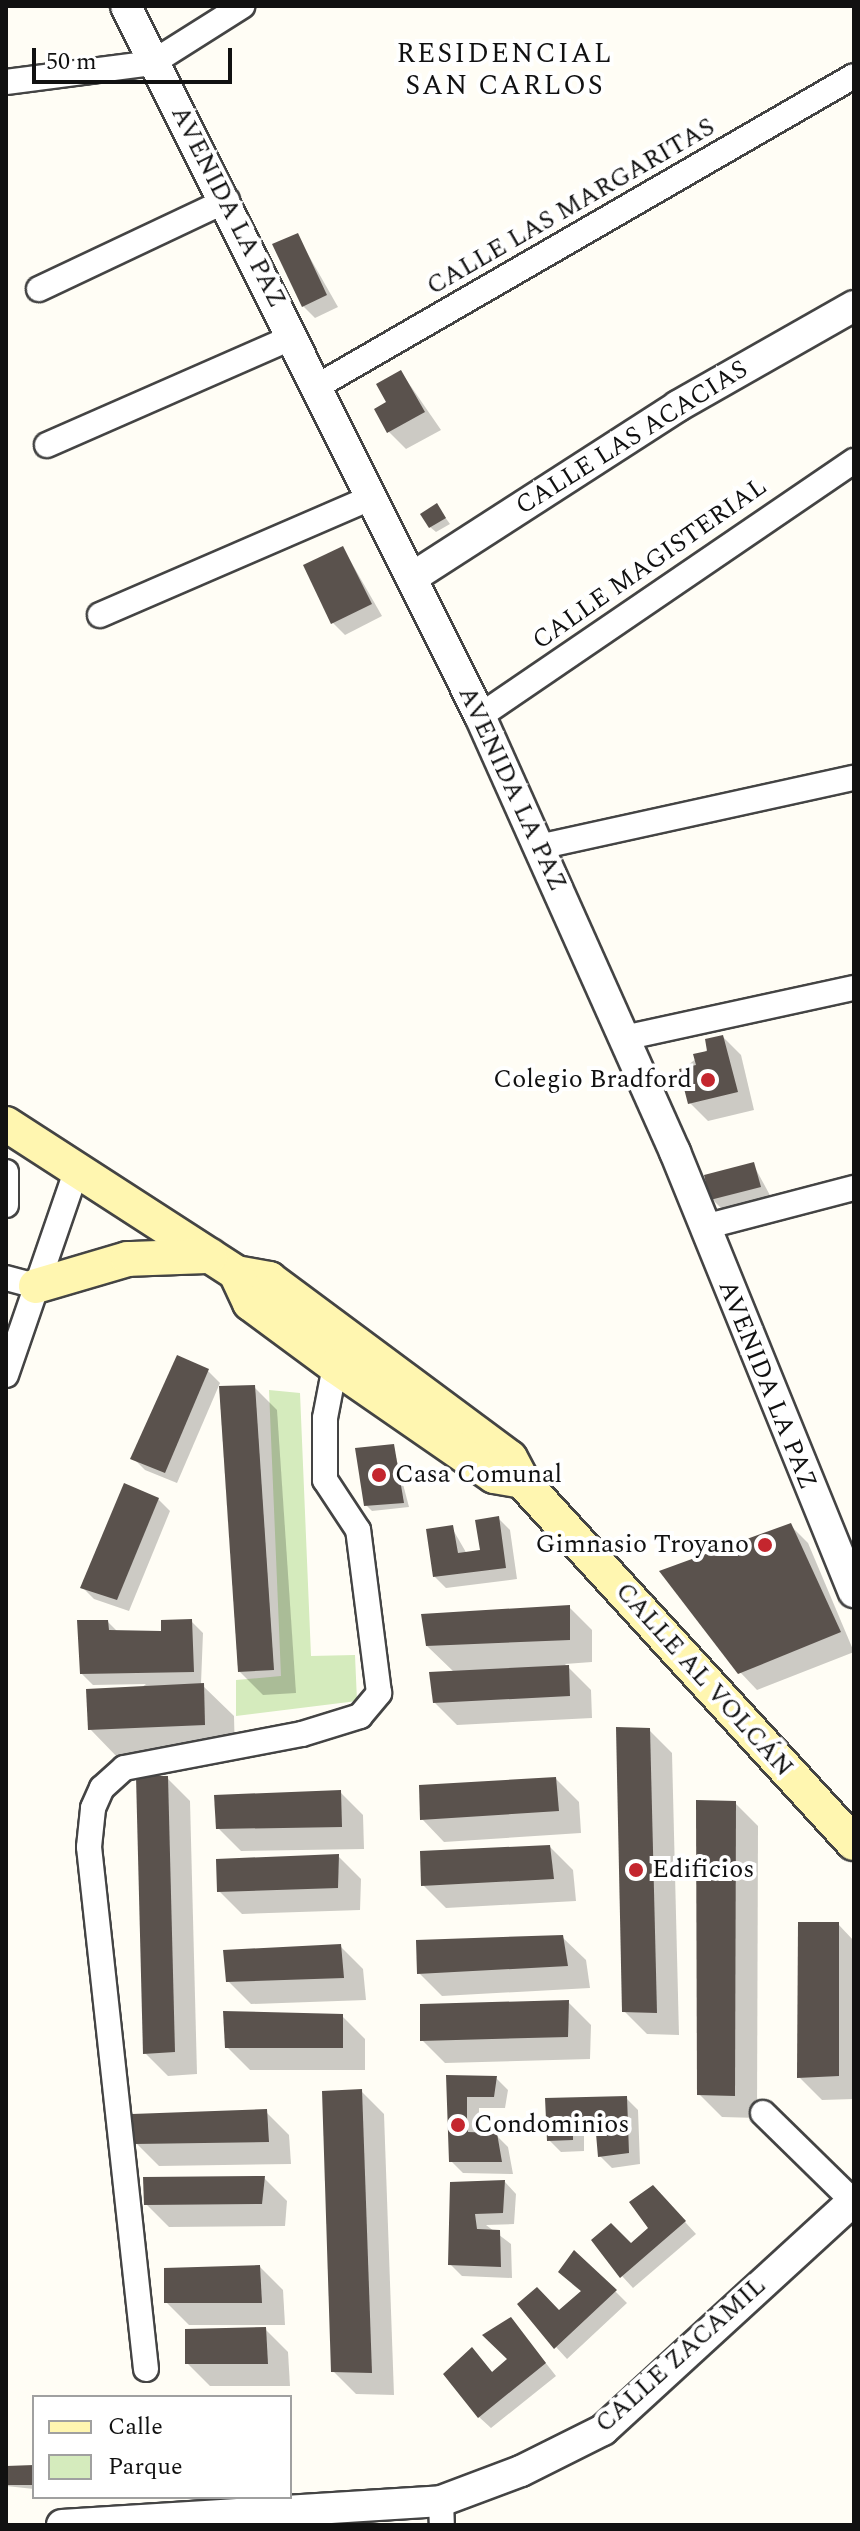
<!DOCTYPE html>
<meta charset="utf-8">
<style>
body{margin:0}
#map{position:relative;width:860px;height:2531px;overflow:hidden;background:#fffdf5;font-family:Spectral,serif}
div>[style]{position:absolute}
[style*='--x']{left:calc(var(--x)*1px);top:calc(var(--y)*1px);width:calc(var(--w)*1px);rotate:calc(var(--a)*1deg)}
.green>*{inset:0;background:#d5ebbd}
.shadow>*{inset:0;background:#0003}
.building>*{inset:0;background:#5a524d}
.roads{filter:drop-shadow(2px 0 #444) drop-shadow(-2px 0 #444) drop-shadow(0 2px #444) drop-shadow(0 -2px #444)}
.minor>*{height:24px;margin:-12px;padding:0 12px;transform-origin:12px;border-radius:12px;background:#fff}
.tertiary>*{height:30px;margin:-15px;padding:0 15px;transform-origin:15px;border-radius:15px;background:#fff}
.secondary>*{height:34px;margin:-17px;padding:0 17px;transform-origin:17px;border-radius:17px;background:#fff6b0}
.dots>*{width:22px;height:22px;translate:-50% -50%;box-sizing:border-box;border:4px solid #fff;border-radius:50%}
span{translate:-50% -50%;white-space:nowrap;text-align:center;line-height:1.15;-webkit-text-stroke:8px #fff;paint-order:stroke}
.street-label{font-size:26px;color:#111}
.poi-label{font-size:26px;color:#111}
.right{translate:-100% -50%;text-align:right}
.left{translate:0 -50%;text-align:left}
.neighbourhood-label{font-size:28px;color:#111;letter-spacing:2px}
.frame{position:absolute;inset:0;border:8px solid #111;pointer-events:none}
.legend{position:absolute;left:32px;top:2395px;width:260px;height:104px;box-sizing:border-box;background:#fff;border:2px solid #a0a0a0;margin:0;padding:10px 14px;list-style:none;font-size:24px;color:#111}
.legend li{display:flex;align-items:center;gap:16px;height:40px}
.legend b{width:40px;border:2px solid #a0a0a0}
.scale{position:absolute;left:32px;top:48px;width:200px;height:36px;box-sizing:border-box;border:4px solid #111;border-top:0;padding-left:10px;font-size:24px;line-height:28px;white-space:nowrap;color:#111;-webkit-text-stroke:6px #fff;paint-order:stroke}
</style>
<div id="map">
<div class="green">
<i style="clip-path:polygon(269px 1390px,300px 1393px,311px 1656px,355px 1655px,357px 1701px,236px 1716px,236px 1680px,281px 1676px)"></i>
</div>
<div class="shadow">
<i style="clip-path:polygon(297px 235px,338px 307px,315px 318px,303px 306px)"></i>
<i style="clip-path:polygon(401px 372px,441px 430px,406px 449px,389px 432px)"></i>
<i style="clip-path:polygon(437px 506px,450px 524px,436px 532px,430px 527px)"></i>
<i style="clip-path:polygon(343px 548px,382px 616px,345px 635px,333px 623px)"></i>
<i style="clip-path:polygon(723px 1037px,741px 1055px,754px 1110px,708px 1121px,690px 1103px,682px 1070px)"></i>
<i style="clip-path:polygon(753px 1164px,772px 1199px,724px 1211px,712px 1199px)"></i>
<i style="clip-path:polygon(208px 1371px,220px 1383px,177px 1483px,145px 1470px,133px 1458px)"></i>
<i style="clip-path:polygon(254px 1387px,277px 1410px,296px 1693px,263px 1695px,240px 1672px)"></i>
<i style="clip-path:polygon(393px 1446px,409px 1507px,372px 1511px,366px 1505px)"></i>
<i style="clip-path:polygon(158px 1499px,170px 1511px,129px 1611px,94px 1599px,82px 1587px)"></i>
<i style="clip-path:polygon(498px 1518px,510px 1530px,517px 1579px,446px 1588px,434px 1576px,452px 1528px,467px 1554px,482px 1551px)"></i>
<i style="clip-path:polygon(790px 1525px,808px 1543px,854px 1652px,757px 1690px,740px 1672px)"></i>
<i style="clip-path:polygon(569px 1607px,592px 1630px,592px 1662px,565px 1664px,591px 1690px,592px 1718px,457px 1725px,434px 1702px,454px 1672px,427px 1646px)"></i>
<i style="clip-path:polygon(191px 1621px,203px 1633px,201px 1684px,234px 1716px,235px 1756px,121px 1761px,90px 1729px,146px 1684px,93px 1685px,81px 1673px,108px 1622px,118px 1632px,164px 1634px)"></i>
<i style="clip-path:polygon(649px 1730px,672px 1753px,679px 2035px,647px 2034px,624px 2011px)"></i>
<i style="clip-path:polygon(167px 1778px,190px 1801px,197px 2074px,168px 2076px,145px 2053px)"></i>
<i style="clip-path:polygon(556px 1779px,579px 1802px,581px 1833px,444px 1842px,422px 1819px)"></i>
<i style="clip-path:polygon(340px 1792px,363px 1815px,364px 1849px,241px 1851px,218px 1828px)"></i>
<i style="clip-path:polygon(735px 1803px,758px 1826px,757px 2118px,722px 2117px,699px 2094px)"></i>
<i style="clip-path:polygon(550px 1847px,573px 1870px,576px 1901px,446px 1908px,423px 1885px)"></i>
<i style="clip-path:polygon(338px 1856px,361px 1879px,360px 1910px,242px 1914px,219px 1891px)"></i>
<i style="clip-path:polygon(838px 1924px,854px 1941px,854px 2099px,822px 2100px,799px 2077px)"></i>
<i style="clip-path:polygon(562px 1937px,586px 1960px,590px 1988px,442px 1996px,419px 1973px)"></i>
<i style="clip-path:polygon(340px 1946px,363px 1969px,366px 2000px,251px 2004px,228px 1981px)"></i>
<i style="clip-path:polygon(568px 2002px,591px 2025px,590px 2059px,445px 2063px,422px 2040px)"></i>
<i style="clip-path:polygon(342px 2016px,365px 2039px,365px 2070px,250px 2070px,227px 2047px)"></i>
<i style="clip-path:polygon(448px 2077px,496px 2078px,508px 2090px,505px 2108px,479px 2108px,479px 2134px,496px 2135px,508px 2147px,513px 2174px,463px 2173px,451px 2161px)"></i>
<i style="clip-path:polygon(361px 2091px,384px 2114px,394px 2395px,356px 2394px,333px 2371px)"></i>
<i style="clip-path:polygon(626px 2098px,638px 2110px,640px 2164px,612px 2168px,600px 2156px,598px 2133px,584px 2133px,584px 2151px,561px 2152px,549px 2140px,547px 2100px)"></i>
<i style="clip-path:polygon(266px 2112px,289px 2135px,291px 2164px,159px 2166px,136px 2143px)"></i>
<i style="clip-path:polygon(264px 2178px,287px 2201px,285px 2226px,169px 2227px,146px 2204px)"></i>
<i style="clip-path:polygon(505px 2182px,516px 2194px,514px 2224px,486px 2225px,511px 2244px,512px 2278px,462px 2276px,450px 2264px,452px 2184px)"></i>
<i style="clip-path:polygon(665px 2200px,696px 2234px,633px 2288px,622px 2276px)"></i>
<i style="clip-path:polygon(260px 2267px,283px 2290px,285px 2325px,189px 2325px,166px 2302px)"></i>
<i style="clip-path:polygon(572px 2284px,615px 2291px,627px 2303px,567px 2359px,556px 2347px,559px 2312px,582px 2292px)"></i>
<i style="clip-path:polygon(511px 2319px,556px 2376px,491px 2428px,479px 2417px,472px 2349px,493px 2373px,510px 2360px)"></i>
<i style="clip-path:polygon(265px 2329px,288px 2352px,290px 2386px,210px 2386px,187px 2363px)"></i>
<i style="clip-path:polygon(34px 2467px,34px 2489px,6px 2486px,6px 2468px)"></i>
</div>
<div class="building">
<i style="clip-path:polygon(298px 233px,327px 295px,302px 307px,272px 244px)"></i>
<i style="clip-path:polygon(401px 370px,425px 412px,387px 433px,374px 409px,386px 402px,376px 384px)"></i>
<i style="clip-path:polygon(437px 503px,446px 518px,429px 528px,420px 514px)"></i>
<i style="clip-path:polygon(343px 546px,372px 604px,331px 624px,303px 565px)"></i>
<i style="clip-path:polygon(723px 1035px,738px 1092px,688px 1104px,679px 1069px,696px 1065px,693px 1054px,707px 1051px,705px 1039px)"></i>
<i style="clip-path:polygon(754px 1162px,761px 1187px,710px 1200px,704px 1175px)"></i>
<i style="clip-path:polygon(177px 1355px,209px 1369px,165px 1473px,130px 1459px)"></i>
<i style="clip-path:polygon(255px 1385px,274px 1670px,238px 1672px,219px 1386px)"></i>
<i style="clip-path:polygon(394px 1444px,404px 1503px,364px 1506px,355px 1448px)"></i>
<i style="clip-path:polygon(124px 1483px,159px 1498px,117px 1600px,80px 1588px)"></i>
<i style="clip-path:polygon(499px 1516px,506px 1568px,433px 1577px,426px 1529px,453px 1525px,458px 1553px,480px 1550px,475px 1520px)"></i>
<i style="clip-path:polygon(791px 1523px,841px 1632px,738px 1674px,659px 1571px)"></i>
<i style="clip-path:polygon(570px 1605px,570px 1640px,426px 1646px,421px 1614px)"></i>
<i style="clip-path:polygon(192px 1619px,194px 1672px,80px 1674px,77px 1620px,108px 1620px,109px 1630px,161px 1631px,161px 1620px)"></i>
<i style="clip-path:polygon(569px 1665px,570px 1696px,433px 1703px,429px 1672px)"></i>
<i style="clip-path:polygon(204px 1683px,205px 1725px,88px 1730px,86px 1689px)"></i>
<i style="clip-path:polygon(616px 1727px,650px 1728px,657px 2013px,622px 2012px)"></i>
<i style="clip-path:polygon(136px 1776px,168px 1776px,175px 2052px,143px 2054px)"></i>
<i style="clip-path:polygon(556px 1777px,559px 1811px,420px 1820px,419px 1785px)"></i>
<i style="clip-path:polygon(341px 1790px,342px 1827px,216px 1829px,214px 1795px)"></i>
<i style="clip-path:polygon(696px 1800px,736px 1801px,735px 2096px,697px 2095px)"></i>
<i style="clip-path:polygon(550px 1845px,554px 1879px,421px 1886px,420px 1851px)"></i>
<i style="clip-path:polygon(339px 1854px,338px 1888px,217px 1892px,216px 1859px)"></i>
<i style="clip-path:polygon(798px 1922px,839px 1922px,839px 2076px,797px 2078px)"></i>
<i style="clip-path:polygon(563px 1935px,568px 1966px,417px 1974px,416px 1940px)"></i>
<i style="clip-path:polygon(341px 1944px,344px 1978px,226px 1982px,223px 1950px)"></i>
<i style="clip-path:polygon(569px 2000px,568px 2037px,420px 2041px,420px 2004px)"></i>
<i style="clip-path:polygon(223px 2011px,343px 2014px,343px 2048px,225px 2048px)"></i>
<i style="clip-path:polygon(446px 2075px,497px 2076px,494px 2097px,467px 2097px,467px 2118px,468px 2132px,497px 2133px,502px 2162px,449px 2162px)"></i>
<i style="clip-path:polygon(362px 2089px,372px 2373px,331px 2372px,322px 2091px)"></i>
<i style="clip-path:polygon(627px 2096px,629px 2153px,598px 2157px,595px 2122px,573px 2122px,573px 2140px,547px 2141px,545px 2098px)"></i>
<i style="clip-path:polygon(267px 2109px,269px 2142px,134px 2144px,132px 2114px)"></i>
<i style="clip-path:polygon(265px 2176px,262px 2204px,144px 2205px,143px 2177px)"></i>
<i style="clip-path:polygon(505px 2180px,503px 2213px,475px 2214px,477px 2229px,500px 2230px,501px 2267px,448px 2265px,450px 2182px)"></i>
<i style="clip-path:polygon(653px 2185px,686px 2221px,620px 2278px,591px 2240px,611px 2223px,631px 2243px,648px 2228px,629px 2202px)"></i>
<i style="clip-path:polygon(574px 2250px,617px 2290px,554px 2349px,517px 2304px,537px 2287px,559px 2310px,581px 2291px,558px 2272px)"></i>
<i style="clip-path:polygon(260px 2265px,262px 2303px,164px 2303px,164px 2268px)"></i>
<i style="clip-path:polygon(511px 2317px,546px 2363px,478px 2418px,443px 2374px,472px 2347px,492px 2372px,507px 2359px,482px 2335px)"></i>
<i style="clip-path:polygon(266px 2327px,268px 2364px,185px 2364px,185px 2329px)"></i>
<i style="clip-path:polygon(34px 2465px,34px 2485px,6px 2485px,6px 2466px)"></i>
</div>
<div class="roads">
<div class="minor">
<i style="--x:6;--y:82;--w:147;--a:-7.4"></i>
<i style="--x:152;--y:63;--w:107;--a:-32.3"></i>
<i style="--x:39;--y:289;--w:208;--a:-25.3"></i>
<i style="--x:316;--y:387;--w:621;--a:-30.03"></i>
<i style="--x:47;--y:445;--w:269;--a:-23.7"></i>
<i style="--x:100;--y:615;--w:292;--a:-23.4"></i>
<i style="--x:480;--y:716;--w:453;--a:-34.3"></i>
<i style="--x:539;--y:847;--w:322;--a:-12.4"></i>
<i style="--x:624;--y:1038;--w:235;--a:-12.3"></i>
<i style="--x:6;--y:1172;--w:33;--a:90"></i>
<i style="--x:704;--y:1227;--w:155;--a:-14.6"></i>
<i style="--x:6;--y:1278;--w:31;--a:15"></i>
<i style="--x:6;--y:1375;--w:212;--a:-71"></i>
<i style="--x:763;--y:2113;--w:126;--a:44.4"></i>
<i style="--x:146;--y:2369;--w:525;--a:-96.23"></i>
<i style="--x:89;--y:1847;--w:39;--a:-84"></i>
<i style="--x:93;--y:1808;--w:22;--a:-66"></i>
<i style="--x:102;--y:1788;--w:30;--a:-42"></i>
<i style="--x:124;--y:1768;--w:181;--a:-10.8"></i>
<i style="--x:302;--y:1734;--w:61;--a:-17.2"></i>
<i style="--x:360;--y:1716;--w:30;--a:-50"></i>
<i style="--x:379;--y:1693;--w:164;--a:-97.3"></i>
<i style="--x:358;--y:1530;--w:60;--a:-123.4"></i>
<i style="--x:325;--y:1480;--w:62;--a:-90"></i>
<i style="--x:325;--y:1418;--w:53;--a:-79.1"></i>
<i style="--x:441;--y:2501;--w:24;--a:88"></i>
</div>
<div class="tertiary">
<i style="--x:126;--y:6;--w:793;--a:63.5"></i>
<i style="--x:480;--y:716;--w:478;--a:65.9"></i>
<i style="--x:675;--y:1152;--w:475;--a:67.9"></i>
<i style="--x:413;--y:577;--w:315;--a:-32.8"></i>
<i style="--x:678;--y:406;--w:202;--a:-29.6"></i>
<i style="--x:62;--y:2525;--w:380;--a:-3.6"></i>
<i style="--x:441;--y:2501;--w:85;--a:-20.6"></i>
<i style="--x:521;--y:2471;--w:92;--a:-26.6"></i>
<i style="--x:603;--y:2430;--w:340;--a:-42.5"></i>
</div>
<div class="secondary">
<i style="--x:6;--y:1124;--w:274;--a:32.9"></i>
<i style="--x:236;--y:1273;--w:34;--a:10"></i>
<i style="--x:269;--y:1279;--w:300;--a:36.6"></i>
<i style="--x:510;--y:1458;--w:26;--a:62"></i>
<i style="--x:522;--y:1481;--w:491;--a:47.5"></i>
<i style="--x:236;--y:1273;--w:33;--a:65"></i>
<i style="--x:250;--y:1303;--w:106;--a:36.5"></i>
<i style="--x:335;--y:1366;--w:193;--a:34.7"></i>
<i style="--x:494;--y:1476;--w:28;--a:10"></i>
<i style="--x:36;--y:1286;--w:96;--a:-16.4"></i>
<i style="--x:128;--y:1259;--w:82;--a:-2.1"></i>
</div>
</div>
<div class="dots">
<i style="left:708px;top:1080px;background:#c4262e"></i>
<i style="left:379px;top:1475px;background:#c4262e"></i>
<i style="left:765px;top:1545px;background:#c4262e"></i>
<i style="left:636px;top:1870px;background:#c4262e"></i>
<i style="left:458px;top:2125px;background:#c4262e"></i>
</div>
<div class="street-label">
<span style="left:228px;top:207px;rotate:63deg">AVENIDA LA PAZ</span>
<span style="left:571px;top:207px;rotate:-30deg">CALLE LAS MARGARITAS</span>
<span style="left:632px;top:438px;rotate:-32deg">CALLE LAS ACACIAS</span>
<span style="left:650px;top:564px;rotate:-35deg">CALLE MAGISTERIAL</span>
<span style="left:512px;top:789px;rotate:65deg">AVENIDA LA PAZ</span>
<span style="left:767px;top:1385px;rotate:68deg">AVENIDA LA PAZ</span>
<span style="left:704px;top:1680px;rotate:48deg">CALLE AL VOLCÁN</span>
<span style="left:681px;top:2355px;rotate:-42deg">CALLE ZACAMIL</span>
</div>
<div class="poi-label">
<span class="right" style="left:692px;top:1080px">Colegio Bradford</span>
<span class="left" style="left:395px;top:1475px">Casa Comunal</span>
<span class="right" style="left:749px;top:1545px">Gimnasio Troyano</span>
<span class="left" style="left:652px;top:1870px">Edificios</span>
<span class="left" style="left:474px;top:2125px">Condominios</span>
</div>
<div class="neighbourhood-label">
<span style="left:505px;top:70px">RESIDENCIAL<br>SAN CARLOS</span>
</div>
<div class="frame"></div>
<ul class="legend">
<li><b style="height:10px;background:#fff6b0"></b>Calle</li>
<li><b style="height:22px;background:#d5ebbd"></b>Parque</li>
</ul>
<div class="scale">50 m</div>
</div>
